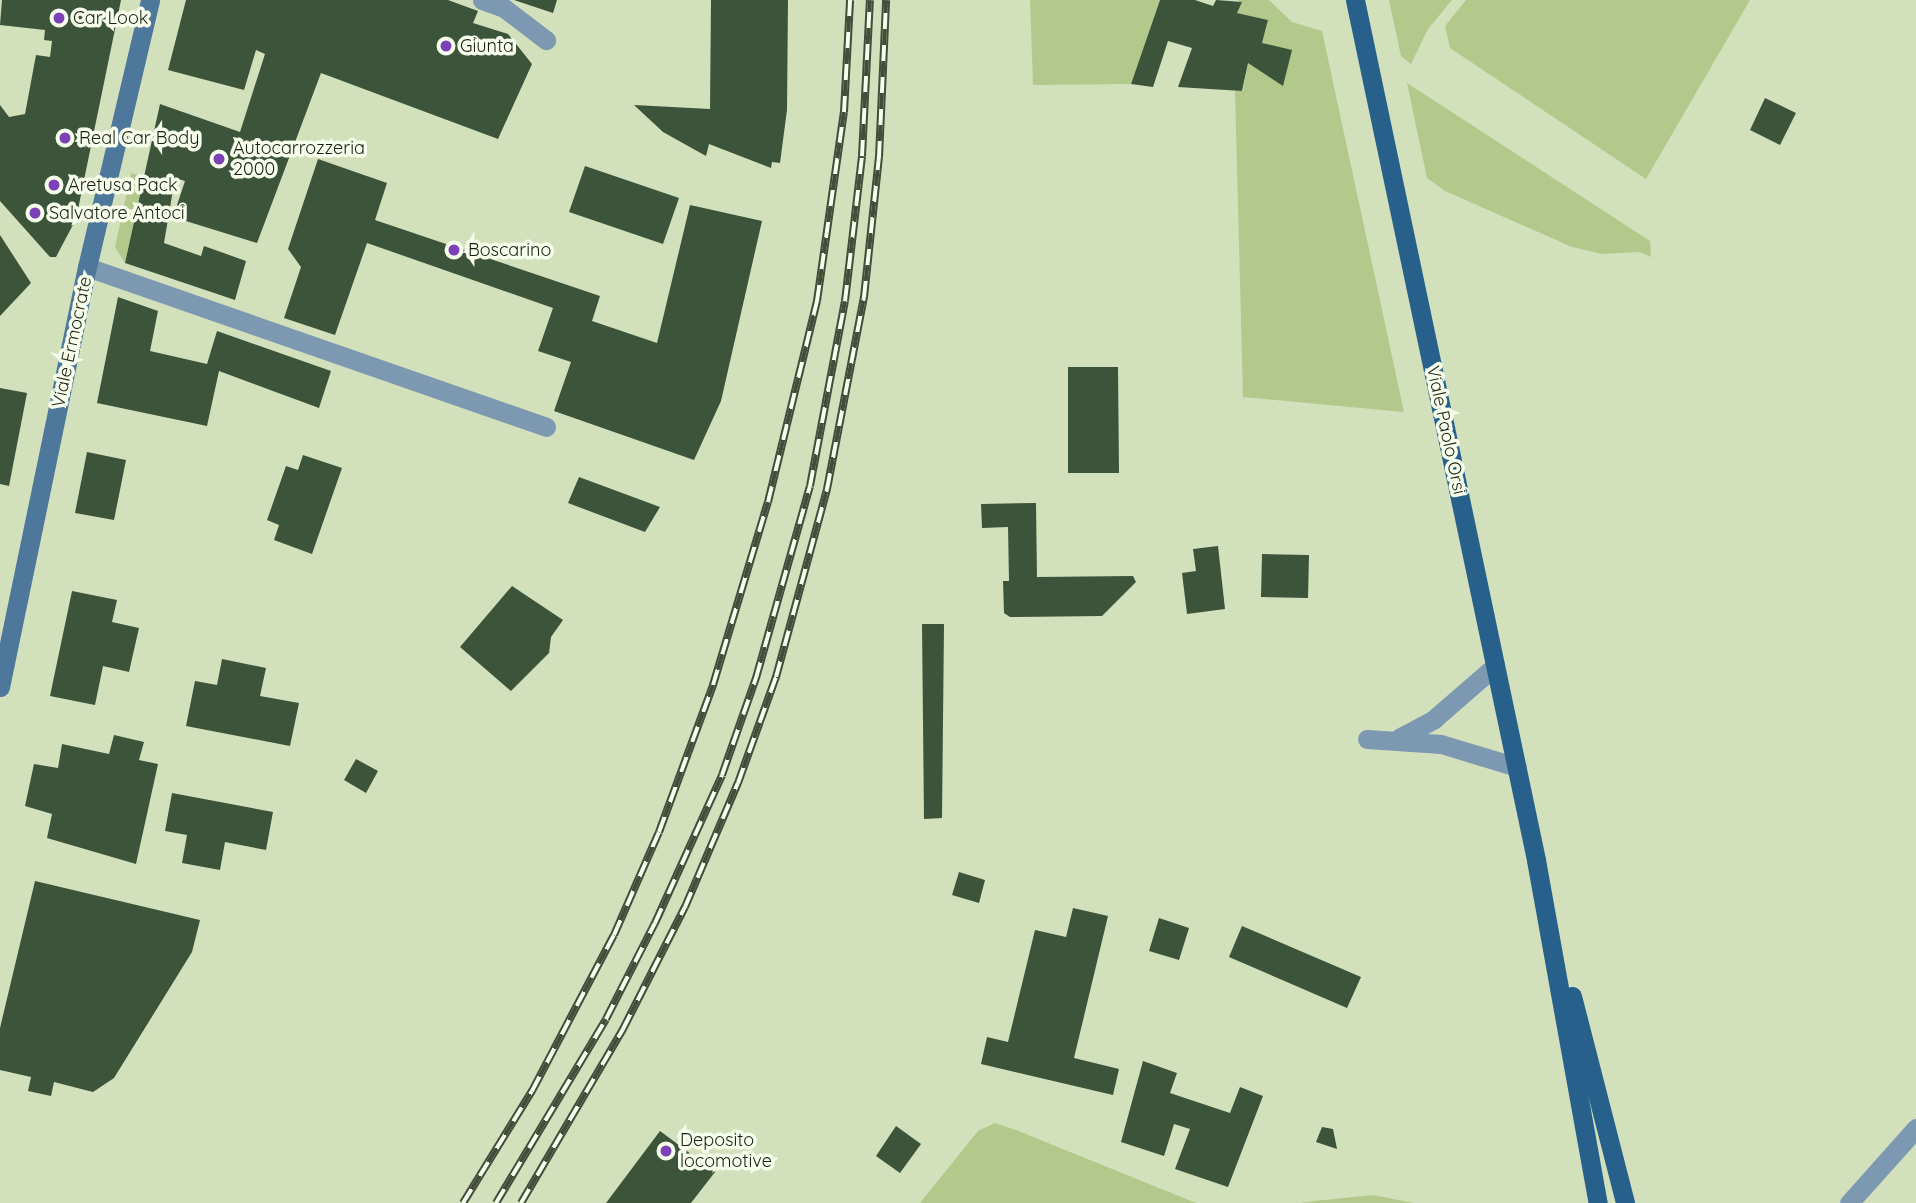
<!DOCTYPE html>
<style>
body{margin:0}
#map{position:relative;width:1916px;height:1203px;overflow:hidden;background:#d3e0bc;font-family:Quicksand,sans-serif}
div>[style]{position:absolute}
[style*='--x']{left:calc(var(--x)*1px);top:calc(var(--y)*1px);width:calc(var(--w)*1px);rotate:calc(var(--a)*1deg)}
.green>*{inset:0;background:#b3c88b}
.building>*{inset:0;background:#3b543a}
.service>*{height:19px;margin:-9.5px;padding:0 9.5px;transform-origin:9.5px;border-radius:9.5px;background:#7c99b1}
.minor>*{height:19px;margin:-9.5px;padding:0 9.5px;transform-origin:9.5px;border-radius:9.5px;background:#7c99b1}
.secondary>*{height:19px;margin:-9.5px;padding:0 9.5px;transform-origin:9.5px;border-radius:9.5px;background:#4d789b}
.primary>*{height:19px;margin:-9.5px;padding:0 9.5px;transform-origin:9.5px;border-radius:9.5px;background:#27618b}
.rail>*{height:8px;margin-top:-4px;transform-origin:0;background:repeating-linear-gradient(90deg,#f7feec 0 16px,#454c3a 0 32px);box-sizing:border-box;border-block:2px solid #454c3a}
.dots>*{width:19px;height:19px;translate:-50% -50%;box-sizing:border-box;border:4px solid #f7feec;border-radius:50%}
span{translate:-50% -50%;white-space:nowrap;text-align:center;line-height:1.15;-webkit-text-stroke:7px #f7feec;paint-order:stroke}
.poi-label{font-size:18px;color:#1a1f12}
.left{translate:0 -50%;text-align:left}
.street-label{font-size:18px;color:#1a1f12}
</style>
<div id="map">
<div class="green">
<i style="clip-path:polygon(1030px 0,1160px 0,1131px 84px,1033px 85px)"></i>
<i style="clip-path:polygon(1237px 0,1269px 0,1292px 22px,1322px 31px,1404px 412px,1243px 397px,1235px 91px,1243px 91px,1248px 63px,1283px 85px,1291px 51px,1262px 43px,1268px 20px,1237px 13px,1241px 2px)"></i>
<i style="clip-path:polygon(1389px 0,1452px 0,1428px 29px,1411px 64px,1401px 56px)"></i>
<i style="clip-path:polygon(1466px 0,1750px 0,1646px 179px,1450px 48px,1445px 26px)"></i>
<i style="clip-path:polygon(1407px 83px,1650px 241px,1651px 257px,1640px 252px,1602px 254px,1572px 247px,1445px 191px,1427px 178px)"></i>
<i style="clip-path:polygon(131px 173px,144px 176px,125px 263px,115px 247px)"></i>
<i style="clip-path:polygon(995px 1123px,1016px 1130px,1196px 1203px,920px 1203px,978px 1131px)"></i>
<i style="clip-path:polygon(1373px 1195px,1413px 1203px,1300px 1203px,1314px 1201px)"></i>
</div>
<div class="building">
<i style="clip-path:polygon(2px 0,121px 0,76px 219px,56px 257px,50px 257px,0 201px,0 105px,9px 117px,25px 114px,36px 55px,50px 57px,52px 41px,44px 40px,45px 30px,0 25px)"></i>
<i style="clip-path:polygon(186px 0,448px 0,478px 11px,473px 23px,508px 34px,532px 64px,498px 139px,321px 73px,257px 243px,173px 217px,185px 181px,175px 178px,164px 243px,201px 256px,204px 246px,246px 261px,235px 300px,125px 263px,160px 104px,240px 132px,265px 54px,256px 50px,244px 90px,168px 70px)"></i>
<i style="clip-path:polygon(514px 0,557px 0,553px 13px)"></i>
<i style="clip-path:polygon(711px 0,788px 0,787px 110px,780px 163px,772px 162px,771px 168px,709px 144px,706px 156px,663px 132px,634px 105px,710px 109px)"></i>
<i style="clip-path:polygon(1160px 0,1195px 0,1213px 6px,1216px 0,1242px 2px,1237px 13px,1268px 20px,1262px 43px,1292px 50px,1283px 86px,1248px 63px,1242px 91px,1178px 87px,1192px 48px,1168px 41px,1153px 87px,1131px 84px)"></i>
<i style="clip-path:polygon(1765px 98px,1796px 113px,1780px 145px,1750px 130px)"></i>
<i style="clip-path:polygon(318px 159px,387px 183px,375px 220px,600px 296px,592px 321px,657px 343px,690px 205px,762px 221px,721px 401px,694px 460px,554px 411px,571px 362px,538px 351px,553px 308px,367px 243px,335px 335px,284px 318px,301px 267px,288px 249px)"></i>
<i style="clip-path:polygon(585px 166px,679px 198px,663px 244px,569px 212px)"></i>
<i style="clip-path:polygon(0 235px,31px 283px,0 316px)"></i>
<i style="clip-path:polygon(118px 297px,158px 311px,150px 351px,207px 364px,217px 331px,331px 371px,319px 408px,219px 371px,207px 426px,97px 403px)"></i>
<i style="clip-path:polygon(1068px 367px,1118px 367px,1119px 473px,1068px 473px)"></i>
<i style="clip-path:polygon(0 388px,27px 393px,9px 486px,0 484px)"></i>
<i style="clip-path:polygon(87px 452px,126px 460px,114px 520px,75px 513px)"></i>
<i style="clip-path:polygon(303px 455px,342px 468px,312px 554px,274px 540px,279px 525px,267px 520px,286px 466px,298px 470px)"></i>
<i style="clip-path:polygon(579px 477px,660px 507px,645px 532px,568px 503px)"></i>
<i style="clip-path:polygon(1036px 503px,1037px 577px,1133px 576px,1136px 582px,1102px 616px,1010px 617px,1004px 613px,1003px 581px,1009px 581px,1008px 527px,982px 528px,981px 504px)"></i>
<i style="clip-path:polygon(1218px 546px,1225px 609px,1187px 614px,1182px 573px,1196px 571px,1193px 549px)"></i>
<i style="clip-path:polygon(1262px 554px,1309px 555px,1308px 598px,1261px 597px)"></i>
<i style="clip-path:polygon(512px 586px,563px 620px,551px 637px,549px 653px,511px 691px,460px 647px)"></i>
<i style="clip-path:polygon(72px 591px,117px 600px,112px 622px,139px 628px,129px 672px,103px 666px,95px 705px,50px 696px)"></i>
<i style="clip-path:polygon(922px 624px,944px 624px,942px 818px,924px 819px)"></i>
<i style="clip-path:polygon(222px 659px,266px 668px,260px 696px,299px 703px,290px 746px,186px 726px,195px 681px,217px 685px)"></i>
<i style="clip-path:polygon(114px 735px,144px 742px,139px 760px,158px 764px,136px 864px,47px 838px,52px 814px,25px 806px,34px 764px,58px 768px,62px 744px,109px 754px)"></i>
<i style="clip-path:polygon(356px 759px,378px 771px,366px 793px,344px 780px)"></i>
<i style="clip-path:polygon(172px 793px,273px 812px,266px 850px,225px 842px,220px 870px,182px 863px,187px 835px,165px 831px)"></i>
<i style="clip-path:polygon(959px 872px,985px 880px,979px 903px,952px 895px)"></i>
<i style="clip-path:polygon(35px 881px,200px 920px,192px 952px,114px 1078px,93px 1092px,54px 1082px,51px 1096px,28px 1091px,31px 1077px,0 1070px,0 1028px)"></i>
<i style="clip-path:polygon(1073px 908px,1108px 916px,1074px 1058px,1119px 1069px,1113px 1095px,981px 1064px,987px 1037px,1008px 1042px,1035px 930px,1066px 937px)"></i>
<i style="clip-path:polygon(1159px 918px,1189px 928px,1179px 960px,1149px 951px)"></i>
<i style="clip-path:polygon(1242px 926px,1361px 977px,1347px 1008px,1229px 957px)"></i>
<i style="clip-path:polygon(1143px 1061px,1177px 1073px,1170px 1093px,1230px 1113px,1240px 1087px,1263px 1096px,1228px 1187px,1175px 1169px,1190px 1129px,1174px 1124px,1164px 1156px,1121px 1142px)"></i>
<i style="clip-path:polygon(896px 1126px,921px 1144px,900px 1173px,876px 1156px)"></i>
<i style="clip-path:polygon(1322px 1127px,1333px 1129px,1337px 1149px,1316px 1142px)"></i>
<i style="clip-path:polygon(660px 1131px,715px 1172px,691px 1203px,606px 1203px)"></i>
</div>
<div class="service">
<i style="--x:87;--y:267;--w:486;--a:19.2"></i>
<i style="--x:1399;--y:738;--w:40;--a:-28"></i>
<i style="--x:1434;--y:719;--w:81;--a:-41"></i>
<i style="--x:1367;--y:739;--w:74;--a:3.9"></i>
<i style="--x:1441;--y:744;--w:79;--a:16.8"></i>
</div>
<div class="minor">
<i style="--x:482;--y:0;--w:23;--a:20"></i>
<i style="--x:504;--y:8;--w:53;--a:37.3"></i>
<i style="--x:1849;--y:1203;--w:101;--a:-48.2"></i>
</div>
<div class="secondary">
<i style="--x:0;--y:687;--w:429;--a:-78.3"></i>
<i style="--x:87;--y:267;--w:274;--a:-76.7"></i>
</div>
<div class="primary">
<i style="--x:1355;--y:0;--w:879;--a:78.11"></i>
<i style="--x:1536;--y:860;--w:349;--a:79.8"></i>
<i style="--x:1572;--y:996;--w:214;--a:75.6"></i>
</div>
<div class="rail">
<i style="--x:463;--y:1203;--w:132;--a:-58.4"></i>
<i style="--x:532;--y:1091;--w:176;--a:-62.3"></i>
<i style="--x:614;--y:935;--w:112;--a:-66.4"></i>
<i style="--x:659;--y:832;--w:157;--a:-69.8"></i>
<i style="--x:713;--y:685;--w:191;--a:-73.3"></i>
<i style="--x:768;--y:502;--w:207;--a:-76.3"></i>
<i style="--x:817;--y:301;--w:191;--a:-81.9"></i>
<i style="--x:844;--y:112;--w:112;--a:-86.9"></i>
<i style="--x:496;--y:1203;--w:214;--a:-59.1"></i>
<i style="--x:606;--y:1019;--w:108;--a:-63"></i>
<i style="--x:655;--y:923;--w:162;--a:-65.6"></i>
<i style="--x:722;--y:775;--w:103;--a:-70.7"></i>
<i style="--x:756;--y:678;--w:199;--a:-74.3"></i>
<i style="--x:810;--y:486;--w:188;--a:-79.3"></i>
<i style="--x:845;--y:301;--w:146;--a:-83.3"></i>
<i style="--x:862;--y:156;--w:156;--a:-87.1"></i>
<i style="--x:521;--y:1203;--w:202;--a:-59.6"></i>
<i style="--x:623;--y:1029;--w:137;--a:-63.1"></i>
<i style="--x:685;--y:907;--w:135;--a:-66.9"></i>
<i style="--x:738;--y:783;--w:113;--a:-70.3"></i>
<i style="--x:776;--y:677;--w:195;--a:-74.8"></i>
<i style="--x:827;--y:489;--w:196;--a:-79.1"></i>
<i style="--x:864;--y:297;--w:141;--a:-83.9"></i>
<i style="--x:879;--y:157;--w:157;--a:-87.4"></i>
</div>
<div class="dots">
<i style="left:59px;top:18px;background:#7d41b7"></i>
<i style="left:446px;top:46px;background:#7d41b7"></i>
<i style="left:65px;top:138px;background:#7d41b7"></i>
<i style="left:219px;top:159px;background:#7d41b7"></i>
<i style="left:54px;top:185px;background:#7d41b7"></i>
<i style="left:35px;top:213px;background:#7d41b7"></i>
<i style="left:454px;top:250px;background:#7d41b7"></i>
<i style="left:666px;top:1151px;background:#7d41b7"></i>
</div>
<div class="poi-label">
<span class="left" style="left:73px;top:18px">Car Look</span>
<span class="left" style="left:460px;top:46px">Giunta</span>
<span class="left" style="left:79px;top:138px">Real Car Body</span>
<span class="left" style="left:233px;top:159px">Autocarrozzeria<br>2000</span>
<span class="left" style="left:68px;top:185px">Aretusa Pack</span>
<span class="left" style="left:49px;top:213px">Salvatore Antoci</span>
<span class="left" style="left:468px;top:250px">Boscarino</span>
<span class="left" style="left:680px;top:1151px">Deposito<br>locomotive</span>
</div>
<div class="street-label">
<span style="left:72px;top:342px;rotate:-78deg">Viale Ermocrate</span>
<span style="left:1446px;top:430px;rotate:78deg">Viale Paolo Orsi</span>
</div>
</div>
